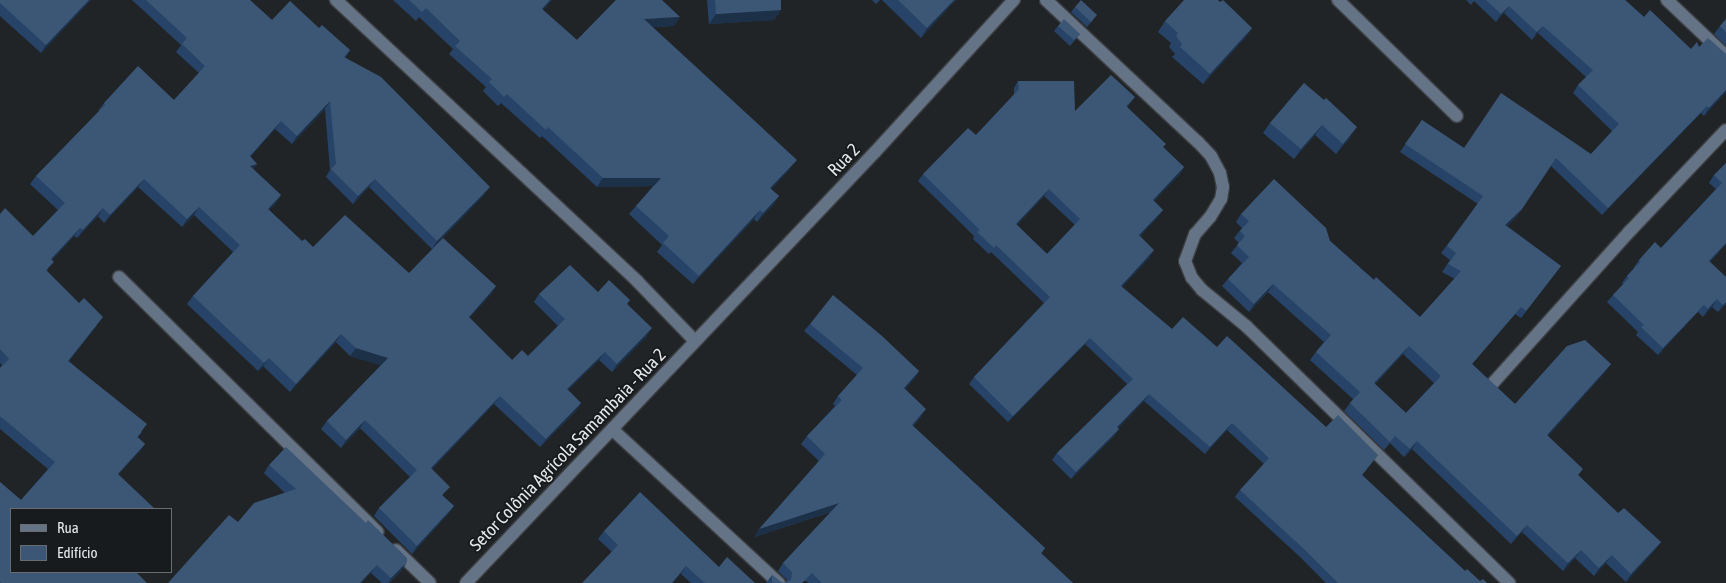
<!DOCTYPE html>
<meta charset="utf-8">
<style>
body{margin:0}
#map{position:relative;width:1726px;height:583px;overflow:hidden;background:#212427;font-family:"Asap Condensed",sans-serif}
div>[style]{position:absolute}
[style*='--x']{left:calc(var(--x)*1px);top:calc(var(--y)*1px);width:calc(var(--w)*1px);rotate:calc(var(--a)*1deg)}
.roads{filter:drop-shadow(1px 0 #3d3f42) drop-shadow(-1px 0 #3d3f42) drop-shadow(0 1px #3d3f42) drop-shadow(0 -1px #3d3f42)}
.minor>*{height:12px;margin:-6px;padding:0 6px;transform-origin:6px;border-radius:6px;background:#647385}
.wall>*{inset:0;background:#274468}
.shaded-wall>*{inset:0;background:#1c3048}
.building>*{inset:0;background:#3c5676}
span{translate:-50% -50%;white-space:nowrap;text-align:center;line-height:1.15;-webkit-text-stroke:4px #181b1e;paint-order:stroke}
.street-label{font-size:18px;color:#e6e8ea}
.legend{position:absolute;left:10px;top:508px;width:162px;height:65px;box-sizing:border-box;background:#181b1e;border:1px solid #6a6d70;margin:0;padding:6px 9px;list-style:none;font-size:15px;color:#e6e8ea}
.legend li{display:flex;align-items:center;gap:10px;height:25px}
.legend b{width:25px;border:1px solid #6a6d70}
</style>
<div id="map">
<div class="roads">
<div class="minor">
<i style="--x:336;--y:0;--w:412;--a:43"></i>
<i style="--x:637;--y:281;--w:83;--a:46"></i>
<i style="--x:1046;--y:0;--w:208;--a:43.1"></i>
<i style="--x:1198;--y:142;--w:19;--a:47"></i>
<i style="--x:1211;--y:156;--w:19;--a:62"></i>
<i style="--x:1220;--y:173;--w:14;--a:78"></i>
<i style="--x:1223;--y:187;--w:12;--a:99"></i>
<i style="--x:1221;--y:199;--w:21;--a:121"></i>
<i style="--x:1210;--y:217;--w:23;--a:131"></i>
<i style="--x:1195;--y:234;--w:29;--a:110"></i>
<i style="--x:1185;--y:261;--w:18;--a:68"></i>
<i style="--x:1192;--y:278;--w:16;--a:50"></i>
<i style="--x:1202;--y:290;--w:57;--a:39.3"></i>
<i style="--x:1246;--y:326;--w:368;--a:44.3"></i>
<i style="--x:1338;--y:0;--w:166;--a:44.3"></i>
<i style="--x:1667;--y:0;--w:81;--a:43.5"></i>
<i style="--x:119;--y:277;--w:363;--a:44.6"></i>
<i style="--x:1493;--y:383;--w:205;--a:-48"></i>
<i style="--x:1630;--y:231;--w:139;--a:-46.5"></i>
<i style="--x:613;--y:430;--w:226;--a:42.7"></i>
<i style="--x:396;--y:550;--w:47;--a:44.1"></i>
<i style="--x:466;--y:583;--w:594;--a:-46.5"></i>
<i style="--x:875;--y:152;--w:206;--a:-47.6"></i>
</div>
</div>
<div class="wall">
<i style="clip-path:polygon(0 0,91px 0,41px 53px,0 16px)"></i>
<i style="clip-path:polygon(132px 0,250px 0,272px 20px,319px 28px,350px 50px,345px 58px,484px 195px,432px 249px,369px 187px,353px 204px,326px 177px,330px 170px,325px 109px,292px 144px,275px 129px,250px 157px,257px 164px,253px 169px,281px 195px,276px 203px,269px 210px,302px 241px,313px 247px,409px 273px,496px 286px,491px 294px,469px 318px,512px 360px,528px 356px,558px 326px,534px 302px,539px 294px,598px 292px,627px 304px,647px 336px,612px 372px,599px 360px,568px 390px,581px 403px,576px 411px,540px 447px,494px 404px,432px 469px,443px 496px,454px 506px,448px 514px,412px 554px,374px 516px,379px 508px,410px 477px,360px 428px,341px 448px,321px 429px,327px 421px,381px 365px,350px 356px,336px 342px,290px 392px,263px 366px,258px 371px,187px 304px,193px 296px,233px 252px,194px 215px,182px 227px,138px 187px,104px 223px,98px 216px,77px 238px,74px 236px,52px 260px,47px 271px,97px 325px,69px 361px,142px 432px,138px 437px,145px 444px,139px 452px,11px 509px,147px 583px,0 583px,0 482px,21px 500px,48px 469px,0 429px,0 368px,2px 365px,0 363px,0 214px,33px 236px,58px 210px,30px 184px,36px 176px,99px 111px,98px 111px,104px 103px,174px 100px,199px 73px,176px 52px,181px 45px)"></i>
<i style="clip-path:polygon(393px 0,552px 0,543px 10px,577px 40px,616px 0,674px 26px,652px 27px,790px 169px,771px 189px,779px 196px,773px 205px,757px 222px,754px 219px,693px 284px,657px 252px,662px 245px,629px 214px,636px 206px,653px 186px,597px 187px,542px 136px,540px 138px,501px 103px,498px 106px,483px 91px,486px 87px,449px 54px,453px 49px,419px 17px,416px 21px)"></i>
<i style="clip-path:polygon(707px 0,781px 0,781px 10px,774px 20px,709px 24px)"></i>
<i style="clip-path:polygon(872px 0,880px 0,876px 4px)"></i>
<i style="clip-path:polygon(882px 0,956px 0,952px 4px,921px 38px)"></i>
<i style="clip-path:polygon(evenodd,1466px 0,1625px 0,1644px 17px,1691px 49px,1699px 47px,1726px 54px,1726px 92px,1704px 116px,1701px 113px,1602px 215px,1551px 166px,1517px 216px,1507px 226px,1561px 266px,1521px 318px,1515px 314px,1472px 364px,1515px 404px,1611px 364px,1605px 372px,1548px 436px,1579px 476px,1618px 513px,1661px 542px,1655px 550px,1626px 582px,1606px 563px,1594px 576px,1575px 558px,1563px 571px,1522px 532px,1511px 544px,1412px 449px,1404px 457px,1390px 443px,1384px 450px,1344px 411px,1353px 399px,1310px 360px,1316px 352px,1324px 342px,1268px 292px,1249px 312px,1222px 286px,1228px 279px,1242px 263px,1231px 253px,1239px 243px,1234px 238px,1242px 228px,1236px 222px,1241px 214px,1330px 241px,1374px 280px,1420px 317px,1455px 279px,1442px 272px,1450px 260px,1441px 253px,1478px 204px,1400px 152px,1422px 120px,1464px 148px,1591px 154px,1612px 131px,1573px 93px,1578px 85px,1586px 77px,1538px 33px,1532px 40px,1504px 13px,1496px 22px,1474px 1px,1471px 5px,1466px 0,1403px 354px,1434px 383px,1406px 413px,1375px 384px,1403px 354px)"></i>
<i style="clip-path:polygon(1075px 7px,1093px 20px,1087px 27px,1071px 12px)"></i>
<i style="clip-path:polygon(1726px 19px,1726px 46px,1714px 34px,1720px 26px)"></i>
<i style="clip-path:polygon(1165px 21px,1252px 28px,1245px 38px,1203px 84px,1172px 57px,1175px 54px,1169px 47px,1171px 43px,1158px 32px)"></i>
<i style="clip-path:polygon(1058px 26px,1080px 34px,1070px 46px,1054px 31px)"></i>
<i style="clip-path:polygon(evenodd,1018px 81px,1075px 111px,1135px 97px,1127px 107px,1164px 148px,1184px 167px,1180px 174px,1154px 201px,1163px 210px,1158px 217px,1140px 236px,1150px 257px,1122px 287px,1172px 329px,1217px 347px,1326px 427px,1378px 455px,1362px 475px,1465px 571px,1480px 581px,1487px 583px,1326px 583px,1299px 556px,1235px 497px,1240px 490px,1264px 464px,1227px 430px,1205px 454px,1144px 401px,1118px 428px,1119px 429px,1114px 436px,1071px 479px,1052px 460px,1057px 453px,1127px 384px,1085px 344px,1008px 422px,969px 384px,974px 377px,1044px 303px,991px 252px,989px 254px,973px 239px,974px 236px,918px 181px,923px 174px,976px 135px,1014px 95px,1014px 88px,1018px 81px,1044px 196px,1075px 225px,1047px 254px,1017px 225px,1044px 196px)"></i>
<i style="clip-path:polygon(1304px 83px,1350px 138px,1336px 154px,1315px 135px,1294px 159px,1263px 133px,1270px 123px)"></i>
<i style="clip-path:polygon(1726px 163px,1726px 244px,1710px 262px,1726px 277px,1726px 304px,1718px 312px,1712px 307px,1703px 317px,1698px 312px,1658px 355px,1636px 335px,1638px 332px,1607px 302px,1613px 295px,1623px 284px,1622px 283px,1627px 276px,1634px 268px,1634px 267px,1639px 260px,1661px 248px,1716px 189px,1709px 183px,1714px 175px)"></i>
<i style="clip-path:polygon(810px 324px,919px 371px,914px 379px,905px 389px,921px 417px,913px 426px,1045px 548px,1041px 554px,1073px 583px,809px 583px,806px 581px,786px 582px,787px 580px,778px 571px,783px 563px,831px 512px,754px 537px,819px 461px,801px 444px,807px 436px,835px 406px,833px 404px,838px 396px,857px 375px,804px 331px)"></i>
<i style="clip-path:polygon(269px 465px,402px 570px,389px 583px,382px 583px,371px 573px,238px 522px,285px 493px,264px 473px)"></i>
<i style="clip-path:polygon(604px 531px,719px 567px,755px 583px,691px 583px,681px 574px,612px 552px,598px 539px)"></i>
<i style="clip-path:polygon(772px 575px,782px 583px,766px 583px)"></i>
</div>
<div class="shaded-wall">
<i style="clip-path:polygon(89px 0,91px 0,41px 53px,46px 45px)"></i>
<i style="clip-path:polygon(550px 0,552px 0,536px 18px,542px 9px)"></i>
<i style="clip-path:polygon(954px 0,956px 0,952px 4px,921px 38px,927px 28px)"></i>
<i style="clip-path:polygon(1509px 6px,1504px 13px,1496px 22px,1501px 14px)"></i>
<i style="clip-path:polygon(781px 10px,774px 20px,709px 24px,716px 14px)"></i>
<i style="clip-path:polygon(680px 17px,674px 26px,638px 28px,644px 19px)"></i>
<i style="clip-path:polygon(1543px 26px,1538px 33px,1532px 40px,1537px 32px)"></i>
<i style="clip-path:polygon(1252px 28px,1245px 38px,1203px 84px,1210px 74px)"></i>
<i style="clip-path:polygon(1726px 90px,1726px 92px,1704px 116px,1709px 108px)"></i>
<i style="clip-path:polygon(330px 101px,325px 109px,292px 144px,297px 136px)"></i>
<i style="clip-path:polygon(1707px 106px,1701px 113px,1602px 215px,1608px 208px)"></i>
<i style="clip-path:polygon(281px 121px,275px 129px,244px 164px,250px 156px)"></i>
<i style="clip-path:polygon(1322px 125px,1315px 135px,1294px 159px,1301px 149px)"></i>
<i style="clip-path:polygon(1357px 127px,1350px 138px,1336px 154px,1343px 144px)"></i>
<i style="clip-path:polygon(797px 160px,790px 169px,764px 197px,770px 188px)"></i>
<i style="clip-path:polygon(257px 164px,251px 172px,250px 166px)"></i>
<i style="clip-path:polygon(1184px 167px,1180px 174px,1148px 207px,1153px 200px)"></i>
<i style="clip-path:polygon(603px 178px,661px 178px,655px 186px,597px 187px)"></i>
<i style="clip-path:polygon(144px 179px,138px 187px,104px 223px,110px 215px)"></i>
<i style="clip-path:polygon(375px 179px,369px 187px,353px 204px,358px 196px)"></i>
<i style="clip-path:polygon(490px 187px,484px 195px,432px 249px,437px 241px)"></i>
<i style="clip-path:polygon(1049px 189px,1044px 196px,1011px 231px,1016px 224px)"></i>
<i style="clip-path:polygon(281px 195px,276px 203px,263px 217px,268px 209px)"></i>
<i style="clip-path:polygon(779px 196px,773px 205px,757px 222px,763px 213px)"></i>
<i style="clip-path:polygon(199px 207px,194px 215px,182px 227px,187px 219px)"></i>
<i style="clip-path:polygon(103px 208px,98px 216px,77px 238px,83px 230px)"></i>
<i style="clip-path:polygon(1522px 209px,1517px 216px,1500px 233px,1505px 225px)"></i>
<i style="clip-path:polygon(760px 210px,754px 219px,693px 284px,699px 276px)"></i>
<i style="clip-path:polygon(1163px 210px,1158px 217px,1134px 242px,1139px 235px)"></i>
<i style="clip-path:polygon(80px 228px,74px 236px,45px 267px,51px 259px)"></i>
<i style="clip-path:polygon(1726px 243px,1726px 244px,1704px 268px,1709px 261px)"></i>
<i style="clip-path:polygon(1154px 250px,1150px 257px,1116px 293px,1121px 286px)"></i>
<i style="clip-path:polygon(1273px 284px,1268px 292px,1249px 312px,1254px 304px)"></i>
<i style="clip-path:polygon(496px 286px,491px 294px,463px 325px,469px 317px)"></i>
<i style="clip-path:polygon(1717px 299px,1712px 307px,1703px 317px,1708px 309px)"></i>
<i style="clip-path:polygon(1726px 302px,1726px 304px,1718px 312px,1723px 305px)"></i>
<i style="clip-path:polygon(1704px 305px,1698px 312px,1658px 355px,1663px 348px)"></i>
<i style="clip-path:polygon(103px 317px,97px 325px,63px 369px,68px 361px)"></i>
<i style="clip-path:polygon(652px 328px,647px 336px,612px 372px,617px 364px)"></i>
<i style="clip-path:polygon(341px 334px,336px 342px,290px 392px,296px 384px)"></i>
<i style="clip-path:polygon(1090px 338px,1085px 344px,1008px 422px,1013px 416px)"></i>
<i style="clip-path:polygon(1409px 346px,1403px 354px,1368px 390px,1374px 383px)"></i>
<i style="clip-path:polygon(356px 348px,388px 358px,382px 366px,350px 356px)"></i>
<i style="clip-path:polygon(605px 352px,599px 360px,561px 397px,567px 389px)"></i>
<i style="clip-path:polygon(269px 358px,263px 366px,258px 371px,264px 363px)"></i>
<i style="clip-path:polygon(1611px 364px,1605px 372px,1542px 443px,1547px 435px)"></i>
<i style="clip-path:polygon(919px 371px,914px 379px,899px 396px,904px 388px)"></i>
<i style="clip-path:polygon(1149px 394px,1144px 401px,1112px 434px,1117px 427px)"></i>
<i style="clip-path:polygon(500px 396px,494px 404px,425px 476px,431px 468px)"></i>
<i style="clip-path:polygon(581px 403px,576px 411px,540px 447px,546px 439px)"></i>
<i style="clip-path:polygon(926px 409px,921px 417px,906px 432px,912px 425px)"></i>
<i style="clip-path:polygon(365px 420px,360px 428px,341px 448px,346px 440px)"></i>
<i style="clip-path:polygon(1232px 423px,1227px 430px,1205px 454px,1210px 447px)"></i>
<i style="clip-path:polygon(1119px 429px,1114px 436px,1071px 479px,1076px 472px)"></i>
<i style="clip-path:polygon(1417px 441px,1412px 449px,1404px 457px,1410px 449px)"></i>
<i style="clip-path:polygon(145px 444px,139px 452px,112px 482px,118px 474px)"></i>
<i style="clip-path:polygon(839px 503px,833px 511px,754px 537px,759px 529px)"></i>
<i style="clip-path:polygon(454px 506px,448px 514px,412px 554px,417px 546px)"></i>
<i style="clip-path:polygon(1527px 525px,1522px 532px,1511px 544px,1517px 536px)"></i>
<i style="clip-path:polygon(1661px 542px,1655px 550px,1626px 582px,1631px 574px)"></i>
<i style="clip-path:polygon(1581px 550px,1575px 558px,1563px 571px,1568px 563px)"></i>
<i style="clip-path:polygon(1612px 555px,1606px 563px,1594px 576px,1599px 568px)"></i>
<i style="clip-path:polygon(407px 562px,402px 570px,388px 583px,391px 578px)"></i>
<i style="clip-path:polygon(377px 565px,371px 573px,362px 583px,360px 583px)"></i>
<i style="clip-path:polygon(686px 566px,681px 574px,673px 583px,672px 583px)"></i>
</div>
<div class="building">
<i style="clip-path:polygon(0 0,89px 0,46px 45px,0 3px)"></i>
<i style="clip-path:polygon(146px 0,250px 0,272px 20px,290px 1px,319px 28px,322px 25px,350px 50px,344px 57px,381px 77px,490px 187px,437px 241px,375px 179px,358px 196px,331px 169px,336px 164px,330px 101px,297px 136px,281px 121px,250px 156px,257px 164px,250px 166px,281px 195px,268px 209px,302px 241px,305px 239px,313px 247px,345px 215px,409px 273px,443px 238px,496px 286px,469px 317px,512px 360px,522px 350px,528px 356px,565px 319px,539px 294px,570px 265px,598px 292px,609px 280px,630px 300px,627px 304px,652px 328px,617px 364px,605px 352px,567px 389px,581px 403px,546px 439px,500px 396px,431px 468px,450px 487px,442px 495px,454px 506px,417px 546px,379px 508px,417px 470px,365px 420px,346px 440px,327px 421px,388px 358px,356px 348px,341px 334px,296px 384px,269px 358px,264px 363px,193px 296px,240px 245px,199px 207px,187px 219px,144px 179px,110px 215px,103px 208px,83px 230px,80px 228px,51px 259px,54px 262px,46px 270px,79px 303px,84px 298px,103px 317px,68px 361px,147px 424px,137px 437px,145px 444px,118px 474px,155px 509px,11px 509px,11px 572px,136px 572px,147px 583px,2px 583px,0 582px,0 482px,21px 500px,55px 462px,0 416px,0 368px,9px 359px,0 349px,0 214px,5px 208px,33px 236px,65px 203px,36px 176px,105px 105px,104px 103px,138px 66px,174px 100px,205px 66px,182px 44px,187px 38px)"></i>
<i style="clip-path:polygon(409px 0,550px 0,542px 9px,577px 40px,616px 0,662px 0,680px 17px,644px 19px,797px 160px,770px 188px,779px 196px,763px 213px,760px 210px,699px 276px,663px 243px,669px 236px,636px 206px,661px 178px,603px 178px,548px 127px,546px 130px,507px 94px,504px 97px,489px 82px,492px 79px,455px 46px,460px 41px,426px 8px,422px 12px)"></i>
<i style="clip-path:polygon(715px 0,781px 0,781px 10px,716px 14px)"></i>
<i style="clip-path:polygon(898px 0,954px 0,927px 28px)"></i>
<i style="clip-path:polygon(1081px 0,1097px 15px,1091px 22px,1075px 7px)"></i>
<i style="clip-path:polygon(1184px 0,1218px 0,1220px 2px,1223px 0,1252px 28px,1210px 74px,1180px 47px,1182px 44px,1176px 36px,1178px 33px,1165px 21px)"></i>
<i style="clip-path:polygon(evenodd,1486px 0,1625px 0,1644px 17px,1650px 10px,1691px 49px,1697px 42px,1699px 47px,1708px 38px,1726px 54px,1726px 90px,1709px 108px,1707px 106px,1608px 208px,1556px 158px,1522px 209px,1505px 225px,1561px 266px,1526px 311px,1521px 307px,1472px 364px,1515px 404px,1567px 346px,1585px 340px,1611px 364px,1547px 435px,1583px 469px,1578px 475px,1618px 513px,1624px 508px,1661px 542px,1631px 574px,1612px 555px,1599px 568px,1581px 550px,1568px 563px,1527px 525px,1517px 536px,1417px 441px,1410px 449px,1395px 436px,1390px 442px,1350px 403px,1360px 392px,1316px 352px,1331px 335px,1273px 284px,1254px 304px,1228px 279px,1249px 257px,1237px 245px,1245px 236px,1240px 231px,1249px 221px,1241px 214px,1274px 179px,1326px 228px,1330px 241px,1374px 280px,1376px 277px,1420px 317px,1461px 271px,1448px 264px,1456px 253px,1447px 246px,1483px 196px,1405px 144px,1422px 120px,1464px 148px,1501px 93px,1591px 154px,1619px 124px,1578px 85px,1593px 70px,1543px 26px,1537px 32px,1509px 6px,1501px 14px,1486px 0,1409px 346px,1441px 376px,1406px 413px,1374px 383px,1409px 346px)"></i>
<i style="clip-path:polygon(1064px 19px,1080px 34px,1074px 40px,1058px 26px)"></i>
<i style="clip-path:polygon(1726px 19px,1726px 32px,1720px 26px)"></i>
<i style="clip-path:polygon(evenodd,1111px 75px,1135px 97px,1126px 106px,1166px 144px,1163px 147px,1184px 167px,1153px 200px,1163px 210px,1139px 235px,1154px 250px,1121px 286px,1172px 329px,1183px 317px,1217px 347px,1227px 336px,1326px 427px,1338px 415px,1378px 455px,1362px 475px,1465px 571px,1467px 569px,1480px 581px,1483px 579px,1487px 583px,1338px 583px,1304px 549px,1240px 490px,1269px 458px,1232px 423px,1210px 447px,1149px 394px,1117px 427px,1119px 429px,1076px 472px,1057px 453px,1133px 379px,1090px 338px,1013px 416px,974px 377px,1050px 297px,996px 245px,994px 248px,977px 232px,980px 230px,923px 174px,968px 128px,976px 135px,1019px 89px,1018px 81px,1074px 81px,1075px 111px,1111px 75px,1049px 189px,1080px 219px,1047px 254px,1016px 224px,1049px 189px)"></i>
<i style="clip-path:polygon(1304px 83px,1324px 100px,1326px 98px,1357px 127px,1343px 144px,1322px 125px,1301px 149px,1270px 123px)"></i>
<i style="clip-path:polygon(1726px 163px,1726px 243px,1709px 261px,1726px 277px,1726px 302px,1723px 305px,1717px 299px,1708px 309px,1704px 305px,1663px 348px,1641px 327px,1644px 325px,1613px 295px,1629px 278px,1627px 276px,1640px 262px,1639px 260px,1655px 242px,1661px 248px,1722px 183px,1714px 175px)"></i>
<i style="clip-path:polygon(833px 295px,882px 336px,919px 371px,904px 388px,926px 409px,912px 425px,1045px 548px,1041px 553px,1073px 583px,822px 583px,812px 573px,802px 583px,782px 583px,791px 580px,792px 572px,783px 563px,839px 503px,759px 529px,825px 454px,807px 436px,842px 400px,838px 396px,863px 368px,810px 324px)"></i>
<i style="clip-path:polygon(286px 447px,366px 523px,368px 520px,407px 558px,407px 562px,391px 578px,377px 565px,360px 583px,168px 583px,229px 515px,238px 522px,254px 503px,296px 489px,269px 465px)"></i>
<i style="clip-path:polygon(640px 492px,719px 567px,727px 557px,755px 583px,705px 583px,686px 566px,672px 583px,582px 583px,618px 545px,604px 531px)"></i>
<i style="clip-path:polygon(772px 575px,782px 583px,772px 583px)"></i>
</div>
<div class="street-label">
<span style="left:844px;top:160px;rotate:-46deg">Rua 2</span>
<span style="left:568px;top:450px;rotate:-46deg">Setor Colônia Agrícola Samambaia - Rua 2</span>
</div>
<ul class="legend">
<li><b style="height:6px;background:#647385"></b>Rua</li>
<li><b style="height:14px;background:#3c5676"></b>Edifício</li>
</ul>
</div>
